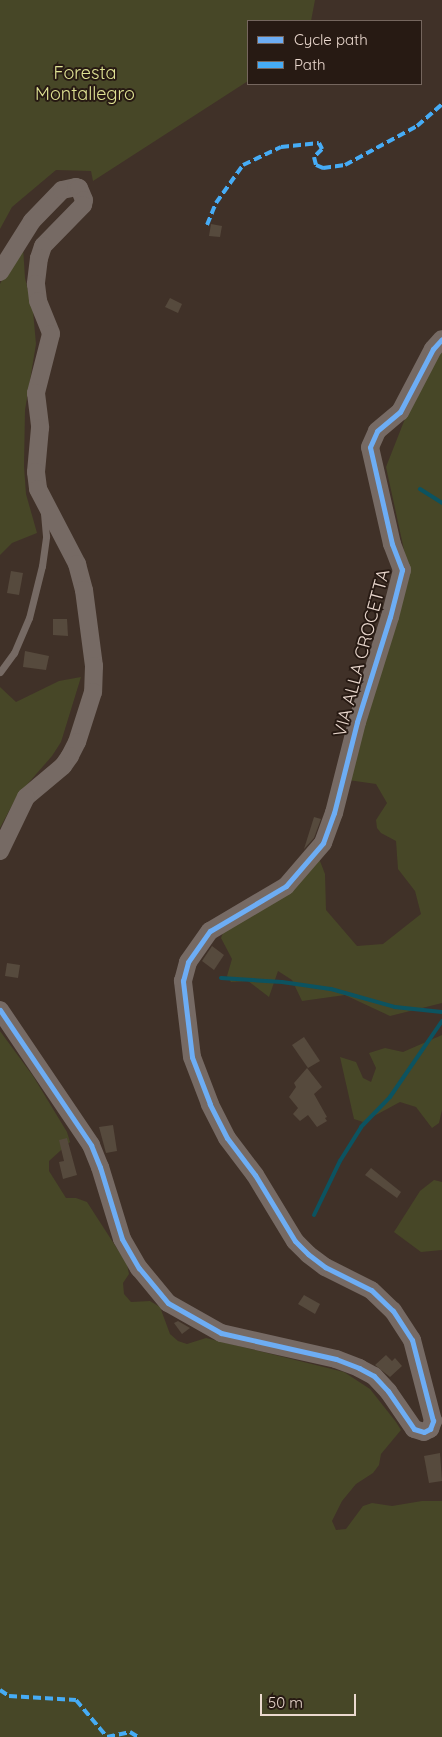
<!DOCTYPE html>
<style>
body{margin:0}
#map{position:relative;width:442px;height:1737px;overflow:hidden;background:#403128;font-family:Quicksand,sans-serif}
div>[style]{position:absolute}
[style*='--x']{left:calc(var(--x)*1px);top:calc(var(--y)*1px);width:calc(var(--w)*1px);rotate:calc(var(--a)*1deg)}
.green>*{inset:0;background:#474727}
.stream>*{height:4px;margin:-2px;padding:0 2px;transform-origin:2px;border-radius:2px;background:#0c5360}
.building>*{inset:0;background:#564a3d}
.service>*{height:7px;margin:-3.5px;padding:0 3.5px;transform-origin:3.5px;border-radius:3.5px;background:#766a64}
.tertiary>*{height:18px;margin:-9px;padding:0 9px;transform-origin:9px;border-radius:9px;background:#766a64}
.quiet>*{height:4px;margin-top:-2px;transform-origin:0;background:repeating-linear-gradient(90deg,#46acf6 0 8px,transparent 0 12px)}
.cycleway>*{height:5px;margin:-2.5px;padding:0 2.5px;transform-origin:2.5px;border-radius:2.5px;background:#6dadf4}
span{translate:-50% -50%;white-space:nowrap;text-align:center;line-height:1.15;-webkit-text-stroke:4px #271a13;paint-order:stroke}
.park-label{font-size:18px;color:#dfe293}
.street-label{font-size:18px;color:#ebd9cf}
.legend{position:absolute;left:247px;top:20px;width:175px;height:65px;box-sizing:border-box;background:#271a13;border:1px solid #75665e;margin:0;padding:6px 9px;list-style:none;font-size:15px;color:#ebd9cf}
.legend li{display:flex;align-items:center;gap:10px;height:25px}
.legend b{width:25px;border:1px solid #75665e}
.scale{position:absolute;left:260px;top:1694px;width:96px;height:22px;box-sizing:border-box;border:2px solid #ebd9cf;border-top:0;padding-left:6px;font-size:15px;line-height:18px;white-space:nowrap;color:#ebd9cf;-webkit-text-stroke:4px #271a13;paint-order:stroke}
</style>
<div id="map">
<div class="green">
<i style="clip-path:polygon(0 0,315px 0,311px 21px,248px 21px,248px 81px,93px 181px,91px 171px,56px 170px,12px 207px,0 229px)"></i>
<i style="clip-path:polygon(23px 247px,25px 278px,33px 311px,36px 344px,25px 410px,24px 466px,26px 494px,37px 533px,12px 543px,0 555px,0 284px,12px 259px)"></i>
<i style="clip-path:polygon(442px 347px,442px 1003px,390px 1016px,345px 995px,302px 1001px,292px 980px,278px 971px,269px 997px,248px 981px,231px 982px,227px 976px,232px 959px,221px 938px,224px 930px,318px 856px,325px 874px,326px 910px,357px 946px,383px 944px,421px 914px,415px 891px,398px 869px,396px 841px,381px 833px,377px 828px,376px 820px,387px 803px,376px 784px,348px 780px,406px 559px,386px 467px,421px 378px)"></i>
<i style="clip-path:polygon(81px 677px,61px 742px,52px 756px,17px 796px,0 828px,0 687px,16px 702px,59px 681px)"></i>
<i style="clip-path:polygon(0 1031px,33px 1076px,67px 1132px,70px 1142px,49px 1161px,49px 1171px,66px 1198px,76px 1198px,87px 1202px,127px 1264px,129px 1274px,123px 1283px,124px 1294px,131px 1302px,150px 1301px,160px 1307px,170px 1334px,178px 1341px,187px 1344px,206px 1338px,344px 1372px,370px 1389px,396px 1422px,401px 1430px,381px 1454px,379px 1465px,373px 1473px,356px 1484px,342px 1501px,332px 1521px,336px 1530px,346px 1529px,363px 1506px,372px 1503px,392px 1506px,422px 1501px,442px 1501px,442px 1737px,0 1737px)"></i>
<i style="clip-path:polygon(442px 1035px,442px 1110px,439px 1123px,432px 1128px,416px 1107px,400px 1102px,363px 1122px,354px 1119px,340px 1057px,356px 1062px,363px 1078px,371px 1082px,376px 1068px,369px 1053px,385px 1048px,403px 1052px)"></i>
<i style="clip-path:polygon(434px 1180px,442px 1182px,442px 1250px,421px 1252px,394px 1232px,420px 1191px)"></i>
</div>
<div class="stream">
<i style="--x:420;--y:489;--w:26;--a:32"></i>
<i style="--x:221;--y:978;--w:61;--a:3.8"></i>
<i style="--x:282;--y:982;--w:49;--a:8.1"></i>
<i style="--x:331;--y:989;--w:66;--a:15.7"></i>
<i style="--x:395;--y:1007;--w:47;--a:6.1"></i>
<i style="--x:314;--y:1215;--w:60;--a:-64.3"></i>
<i style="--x:340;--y:1161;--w:40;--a:-58"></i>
<i style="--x:361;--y:1127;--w:42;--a:-46"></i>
<i style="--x:390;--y:1097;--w:92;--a:-55.6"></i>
</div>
<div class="building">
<i style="clip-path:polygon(211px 224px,222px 226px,220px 237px,209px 236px)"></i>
<i style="clip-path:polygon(170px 298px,182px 304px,178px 313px,165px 307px)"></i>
<i style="clip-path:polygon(11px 571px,23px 573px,19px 595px,7px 593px)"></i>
<i style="clip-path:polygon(53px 619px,67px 619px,68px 636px,53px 635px)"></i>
<i style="clip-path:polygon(25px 651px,49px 656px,46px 670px,23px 667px)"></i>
<i style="clip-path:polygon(314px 817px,321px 819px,314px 838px,304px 849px)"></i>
<i style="clip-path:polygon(212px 946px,224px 955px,214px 970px,202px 961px)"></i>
<i style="clip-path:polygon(7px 963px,20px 965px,18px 978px,5px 976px)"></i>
<i style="clip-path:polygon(304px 1037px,320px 1061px,308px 1068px,292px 1045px)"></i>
<i style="clip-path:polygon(307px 1068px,322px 1087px,314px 1094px,327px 1117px,325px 1118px,327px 1121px,317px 1127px,308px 1115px,300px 1121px,293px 1114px,298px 1108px,289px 1097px,296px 1087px,294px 1083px)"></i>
<i style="clip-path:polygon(113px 1125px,117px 1151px,106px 1153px,99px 1127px)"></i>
<i style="clip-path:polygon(67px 1138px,77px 1175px,63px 1179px,59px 1162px,64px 1161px,59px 1140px)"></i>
<i style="clip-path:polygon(371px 1168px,401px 1192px,397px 1198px,365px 1175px)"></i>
<i style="clip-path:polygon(304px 1295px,320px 1304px,315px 1314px,298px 1304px)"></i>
<i style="clip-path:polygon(178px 1321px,190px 1328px,182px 1334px,174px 1323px)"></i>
<i style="clip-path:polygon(386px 1355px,392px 1361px,395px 1358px,402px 1366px,390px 1377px,375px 1365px)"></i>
<i style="clip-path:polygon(440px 1453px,442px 1481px,429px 1483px,424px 1456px)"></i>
</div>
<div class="service">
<i style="--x:0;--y:672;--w:24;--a:-54"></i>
<i style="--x:14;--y:653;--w:38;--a:-67"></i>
<i style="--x:29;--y:618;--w:54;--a:-76"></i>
<i style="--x:42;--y:566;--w:30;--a:-82"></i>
<i style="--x:46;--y:536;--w:24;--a:-95"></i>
</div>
<div class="tertiary">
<i style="--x:0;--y:272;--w:60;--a:-57.9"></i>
<i style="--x:32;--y:221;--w:43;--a:-45.9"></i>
<i style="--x:62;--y:190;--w:14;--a:-12"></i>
<i style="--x:76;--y:187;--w:3;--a:18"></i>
<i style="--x:79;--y:188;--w:13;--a:67"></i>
<i style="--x:84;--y:200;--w:5;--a:101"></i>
<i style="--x:83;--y:205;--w:57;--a:134.3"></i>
<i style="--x:43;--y:246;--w:13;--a:108"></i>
<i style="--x:39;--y:258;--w:26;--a:97"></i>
<i style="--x:36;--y:284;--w:17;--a:83"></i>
<i style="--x:38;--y:301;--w:35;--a:68"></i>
<i style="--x:51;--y:334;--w:61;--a:104.3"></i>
<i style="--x:36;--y:393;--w:35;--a:83"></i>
<i style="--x:40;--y:428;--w:44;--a:95.2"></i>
<i style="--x:36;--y:472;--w:17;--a:83"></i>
<i style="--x:38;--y:489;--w:85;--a:62.5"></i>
<i style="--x:77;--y:564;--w:27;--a:75"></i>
<i style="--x:84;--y:590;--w:77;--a:82.5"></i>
<i style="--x:94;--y:666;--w:26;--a:92"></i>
<i style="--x:93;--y:692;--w:52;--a:107.7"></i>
<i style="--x:77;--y:742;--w:16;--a:117"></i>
<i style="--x:70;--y:756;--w:12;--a:125"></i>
<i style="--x:63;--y:766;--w:48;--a:140"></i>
<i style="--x:26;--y:797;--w:60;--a:115.7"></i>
<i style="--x:0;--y:1010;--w:163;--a:56"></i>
<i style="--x:91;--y:1145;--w:24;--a:68"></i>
<i style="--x:100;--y:1167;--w:75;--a:73"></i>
<i style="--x:122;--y:1239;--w:34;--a:60"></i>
<i style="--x:139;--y:1268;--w:45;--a:50.4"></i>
<i style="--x:168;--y:1303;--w:61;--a:29.5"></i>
<i style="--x:221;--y:1333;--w:118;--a:12.7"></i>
<i style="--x:336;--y:1359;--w:25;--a:21"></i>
<i style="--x:359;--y:1368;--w:17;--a:28"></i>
<i style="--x:374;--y:1376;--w:21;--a:47"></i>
<i style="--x:388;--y:1391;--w:46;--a:55.6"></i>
<i style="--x:414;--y:1429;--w:10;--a:17"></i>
<i style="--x:424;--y:1432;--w:7;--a:-27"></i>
<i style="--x:430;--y:1429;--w:9;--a:-69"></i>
<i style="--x:433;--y:1421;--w:84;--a:-104.5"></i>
<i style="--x:412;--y:1340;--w:35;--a:-123"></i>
<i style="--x:393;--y:1311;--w:30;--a:-136"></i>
<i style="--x:371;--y:1290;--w:51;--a:-153.4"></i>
<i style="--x:325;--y:1267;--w:21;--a:-143"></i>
<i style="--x:308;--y:1254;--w:18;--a:-135"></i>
<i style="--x:295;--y:1241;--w:77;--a:-121.2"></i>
<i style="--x:255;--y:1175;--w:46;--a:-127.1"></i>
<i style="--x:227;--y:1138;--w:38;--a:-117"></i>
<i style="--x:210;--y:1104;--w:50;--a:-111"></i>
<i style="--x:192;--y:1057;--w:77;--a:-96.8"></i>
<i style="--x:183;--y:981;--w:20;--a:-75"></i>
<i style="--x:188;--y:962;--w:38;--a:-55"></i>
<i style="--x:210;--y:931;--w:88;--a:-30.6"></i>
<i style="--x:286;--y:886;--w:57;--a:-49.3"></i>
<i style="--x:323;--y:843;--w:32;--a:-70"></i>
<i style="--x:334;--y:813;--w:94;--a:-75.8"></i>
<i style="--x:357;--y:722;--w:110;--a:-72.6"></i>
<i style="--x:390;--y:617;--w:49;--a:-75.7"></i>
<i style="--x:402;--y:570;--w:28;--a:-111"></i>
<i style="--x:392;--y:544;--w:99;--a:-102.8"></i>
<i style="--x:370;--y:447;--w:17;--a:-66"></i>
<i style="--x:377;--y:431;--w:30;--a:-40"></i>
<i style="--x:400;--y:412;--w:71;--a:-62.4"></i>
<i style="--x:433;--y:349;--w:13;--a:-48"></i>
</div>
<div class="quiet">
<i style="--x:207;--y:225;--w:24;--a:-68"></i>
<i style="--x:216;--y:203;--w:47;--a:-54.6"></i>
<i style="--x:243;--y:165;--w:42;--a:-25.3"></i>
<i style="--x:281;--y:147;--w:38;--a:-6"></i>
<i style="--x:319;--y:143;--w:7;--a:63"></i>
<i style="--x:322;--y:149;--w:11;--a:135"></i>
<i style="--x:314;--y:157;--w:8;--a:76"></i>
<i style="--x:316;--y:165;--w:8;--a:23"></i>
<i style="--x:323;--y:168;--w:22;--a:-8"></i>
<i style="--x:345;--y:165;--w:82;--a:-28.4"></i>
<i style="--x:417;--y:126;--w:33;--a:-41"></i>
<i style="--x:0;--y:1690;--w:11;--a:34"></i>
<i style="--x:9;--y:1696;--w:67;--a:3.4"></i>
<i style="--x:76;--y:1700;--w:48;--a:50"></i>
<i style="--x:107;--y:1737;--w:24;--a:-12"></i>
<i style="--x:130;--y:1732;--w:9;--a:32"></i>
</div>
<div class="cycleway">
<i style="--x:0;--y:1010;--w:163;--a:56"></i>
<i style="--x:91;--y:1145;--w:24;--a:68"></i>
<i style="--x:100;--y:1167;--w:75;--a:73"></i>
<i style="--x:122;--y:1239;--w:34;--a:60"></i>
<i style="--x:139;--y:1268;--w:45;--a:50.4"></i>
<i style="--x:168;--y:1303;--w:61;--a:29.5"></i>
<i style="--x:221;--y:1333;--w:118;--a:12.7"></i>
<i style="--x:336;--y:1359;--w:25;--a:21"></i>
<i style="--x:359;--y:1368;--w:17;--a:28"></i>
<i style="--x:374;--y:1376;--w:21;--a:47"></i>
<i style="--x:388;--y:1391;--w:46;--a:55.6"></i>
<i style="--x:414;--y:1429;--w:10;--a:17"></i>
<i style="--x:424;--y:1432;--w:7;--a:-27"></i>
<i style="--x:430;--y:1429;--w:9;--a:-69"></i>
<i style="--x:433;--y:1421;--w:84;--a:-104.5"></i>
<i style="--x:412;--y:1340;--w:35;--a:-123"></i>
<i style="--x:393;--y:1311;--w:30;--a:-136"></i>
<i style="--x:371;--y:1290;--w:51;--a:-153.4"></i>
<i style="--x:325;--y:1267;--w:21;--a:-143"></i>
<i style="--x:308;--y:1254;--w:18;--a:-135"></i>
<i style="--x:295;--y:1241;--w:77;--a:-121.2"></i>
<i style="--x:255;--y:1175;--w:46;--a:-127.1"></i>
<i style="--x:227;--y:1138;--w:38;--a:-117"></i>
<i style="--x:210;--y:1104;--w:50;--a:-111"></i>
<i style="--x:192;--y:1057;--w:77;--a:-96.8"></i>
<i style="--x:183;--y:981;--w:20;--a:-75"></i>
<i style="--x:188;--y:962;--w:38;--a:-55"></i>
<i style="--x:210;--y:931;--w:88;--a:-30.6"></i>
<i style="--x:286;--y:886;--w:57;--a:-49.3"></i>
<i style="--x:323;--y:843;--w:32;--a:-70"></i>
<i style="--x:334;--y:813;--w:94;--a:-75.8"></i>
<i style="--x:357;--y:722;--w:110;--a:-72.6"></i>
<i style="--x:390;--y:617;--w:49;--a:-75.7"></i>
<i style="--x:402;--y:570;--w:28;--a:-111"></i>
<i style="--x:392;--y:544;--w:99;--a:-102.8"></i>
<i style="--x:370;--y:447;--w:17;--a:-66"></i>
<i style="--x:377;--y:431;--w:30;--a:-40"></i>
<i style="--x:400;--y:412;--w:71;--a:-62.4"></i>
<i style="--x:433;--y:349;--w:13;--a:-48"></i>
</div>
<div class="park-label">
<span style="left:85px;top:84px">Foresta<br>Montallegro</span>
</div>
<div class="street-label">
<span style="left:362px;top:653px;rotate:-75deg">VIA ALLA CROCETTA</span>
</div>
<ul class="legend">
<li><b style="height:6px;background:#6dadf4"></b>Cycle path</li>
<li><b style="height:6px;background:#46acf6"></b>Path</li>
</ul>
<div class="scale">50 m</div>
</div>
